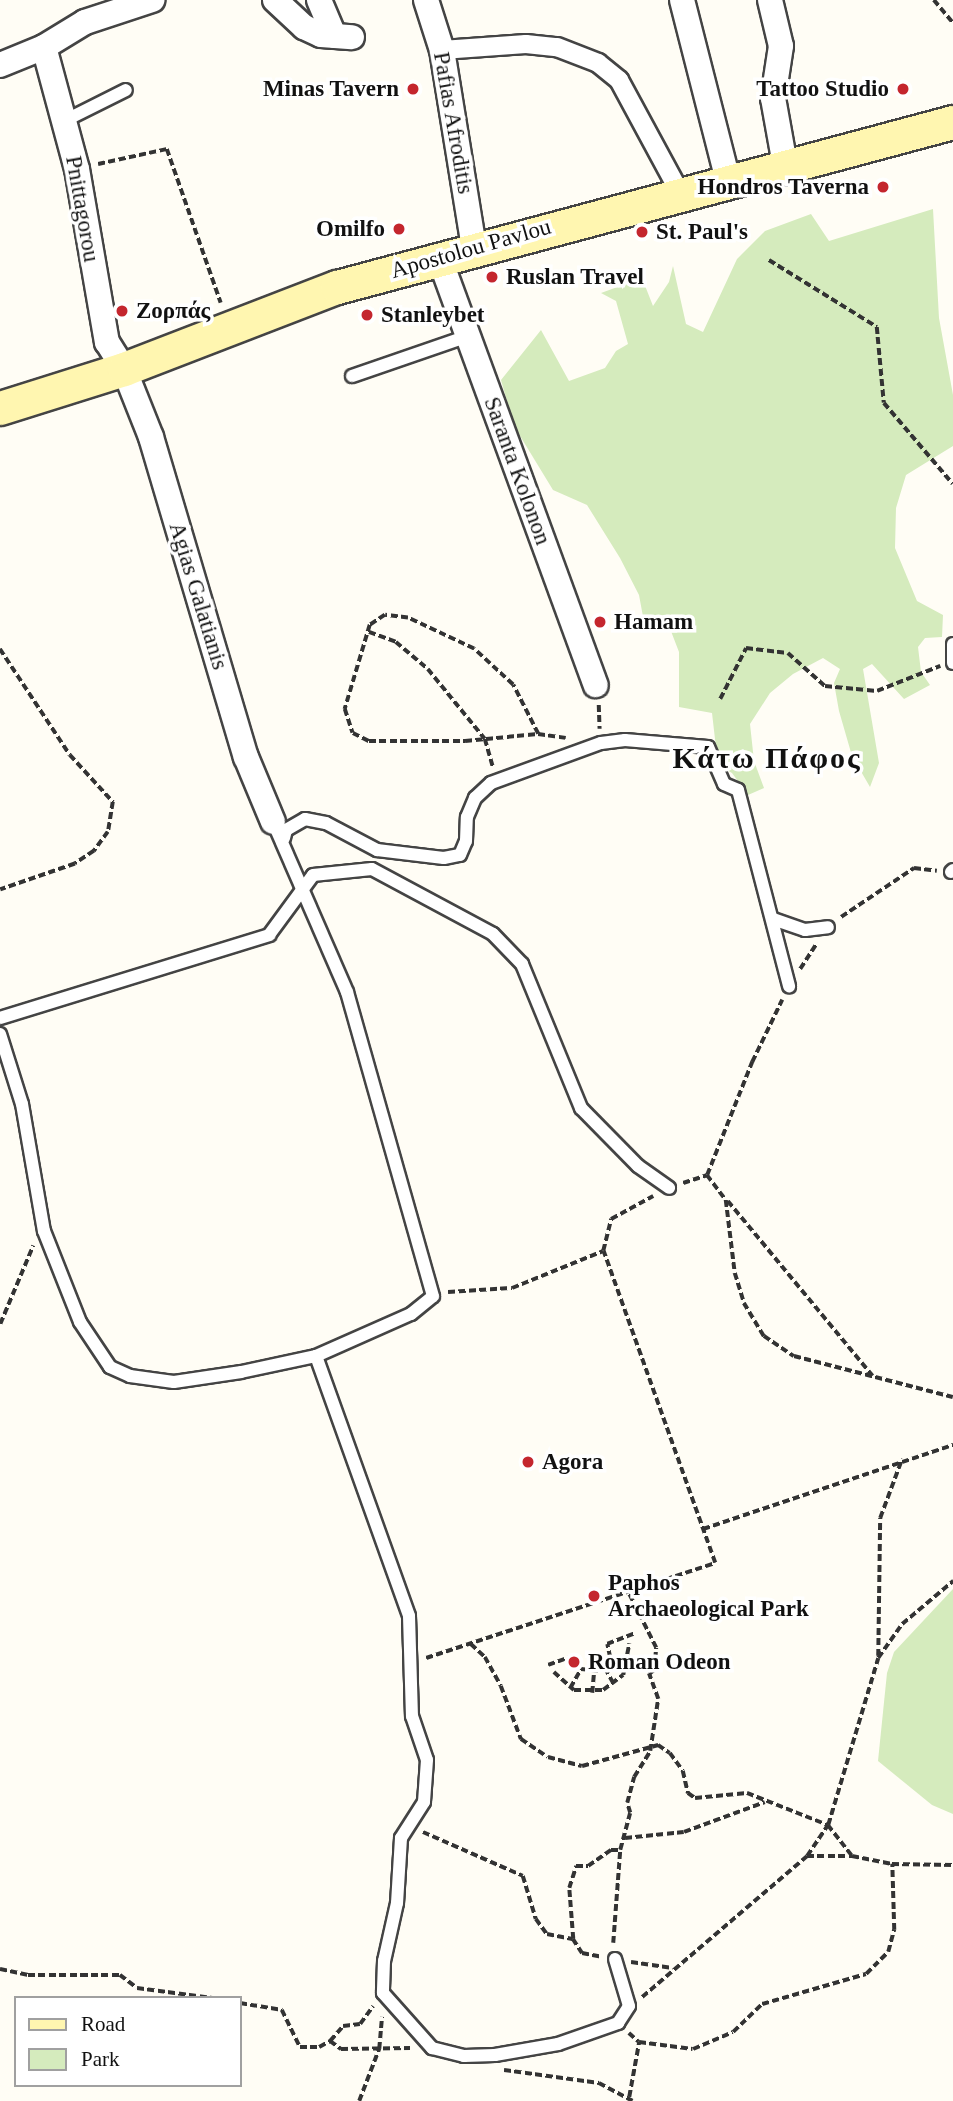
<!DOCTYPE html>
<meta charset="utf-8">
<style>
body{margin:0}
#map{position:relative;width:953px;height:2101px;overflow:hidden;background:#fffdf5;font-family:"Times New Roman",serif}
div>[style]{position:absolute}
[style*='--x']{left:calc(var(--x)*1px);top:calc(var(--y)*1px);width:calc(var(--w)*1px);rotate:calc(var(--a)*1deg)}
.green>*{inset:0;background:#d5ebbd}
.path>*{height:3.5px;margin-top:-1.75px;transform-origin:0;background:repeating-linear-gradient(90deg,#333 0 7px,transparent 0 10.5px)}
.roads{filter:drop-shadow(2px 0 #444) drop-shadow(-2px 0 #444) drop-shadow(0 2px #444) drop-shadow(0 -2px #444)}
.service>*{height:12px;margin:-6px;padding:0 6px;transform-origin:6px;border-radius:6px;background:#fff}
.pedestrian>*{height:18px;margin:-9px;padding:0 9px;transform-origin:9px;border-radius:9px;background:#fff}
.minor>*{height:24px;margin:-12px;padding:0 12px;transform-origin:12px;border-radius:12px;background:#fff}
.secondary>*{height:33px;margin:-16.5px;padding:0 16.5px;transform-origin:16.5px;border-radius:16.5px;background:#fff6b0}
.dots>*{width:19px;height:19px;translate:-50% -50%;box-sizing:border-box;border:4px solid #fff;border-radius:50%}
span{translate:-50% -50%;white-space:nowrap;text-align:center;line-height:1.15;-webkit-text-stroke:7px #fff;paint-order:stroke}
.poi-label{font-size:23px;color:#111;font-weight:700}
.right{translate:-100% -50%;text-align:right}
.left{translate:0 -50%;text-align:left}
.street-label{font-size:23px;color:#111}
.district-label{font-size:30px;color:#111;font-weight:700;letter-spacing:2px}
.legend{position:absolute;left:14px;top:1996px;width:228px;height:91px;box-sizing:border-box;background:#fff;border:2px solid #a0a0a0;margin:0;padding:9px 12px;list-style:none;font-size:21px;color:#111}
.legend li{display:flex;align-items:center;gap:14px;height:35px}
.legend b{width:35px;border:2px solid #a0a0a0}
</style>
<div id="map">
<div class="green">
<i style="clip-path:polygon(933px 209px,939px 318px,953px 395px,953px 446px,906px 475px,896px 508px,895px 548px,917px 601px,943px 615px,942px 637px,925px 638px,918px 647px,921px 672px,930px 685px,904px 699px,872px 664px,863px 669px,879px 763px,870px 787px,852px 756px,839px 711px,834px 683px,840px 669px,823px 658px,793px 674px,770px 693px,750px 724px,754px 761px,764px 788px,748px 795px,732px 773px,718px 765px,712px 713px,679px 707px,679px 652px,669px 626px,644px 622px,639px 595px,620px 558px,587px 505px,553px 490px,514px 426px,501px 380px,541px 330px,569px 381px,605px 368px,616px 351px,628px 344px,616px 301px,601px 293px,642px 278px,653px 306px,669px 282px,673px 266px,686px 324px,703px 332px,737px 259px,765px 231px,811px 214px,829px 241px)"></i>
<i style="clip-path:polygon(953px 1589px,953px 1814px,932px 1805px,878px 1761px,887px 1673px,894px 1652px)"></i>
</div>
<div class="path">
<i style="--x:934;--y:0;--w:30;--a:50"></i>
<i style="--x:98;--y:164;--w:71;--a:-12.3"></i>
<i style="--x:167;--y:149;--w:163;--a:70.7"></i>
<i style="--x:769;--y:260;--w:127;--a:31.8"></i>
<i style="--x:877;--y:327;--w:76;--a:84.7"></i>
<i style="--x:884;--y:403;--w:106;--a:49.6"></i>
<i style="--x:369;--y:632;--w:29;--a:20"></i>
<i style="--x:396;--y:642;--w:42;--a:40.2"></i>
<i style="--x:428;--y:669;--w:90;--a:50.8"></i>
<i style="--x:485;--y:739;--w:29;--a:74"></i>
<i style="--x:0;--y:649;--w:127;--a:56.6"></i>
<i style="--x:70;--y:755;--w:64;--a:47.5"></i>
<i style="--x:113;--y:802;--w:30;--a:99"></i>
<i style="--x:108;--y:832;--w:24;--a:126"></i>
<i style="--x:94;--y:851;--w:23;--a:146"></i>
<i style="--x:75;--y:864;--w:79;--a:160.9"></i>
<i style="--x:720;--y:699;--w:57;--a:-63"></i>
<i style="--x:746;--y:648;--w:42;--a:6.8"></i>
<i style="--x:788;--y:653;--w:50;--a:41.7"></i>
<i style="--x:825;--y:686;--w:52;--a:5.5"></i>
<i style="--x:877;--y:691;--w:68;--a:-21.6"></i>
<i style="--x:599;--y:705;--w:24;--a:88"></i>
<i style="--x:538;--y:734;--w:55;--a:-117"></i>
<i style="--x:513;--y:685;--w:53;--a:-137.3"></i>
<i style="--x:474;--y:649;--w:73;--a:-154.8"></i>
<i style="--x:408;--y:618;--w:23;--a:-173"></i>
<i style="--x:385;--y:615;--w:18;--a:146"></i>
<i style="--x:370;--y:625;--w:88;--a:106.6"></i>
<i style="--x:345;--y:709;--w:25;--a:72"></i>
<i style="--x:353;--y:733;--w:18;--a:27"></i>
<i style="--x:369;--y:741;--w:96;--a:0"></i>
<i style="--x:465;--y:741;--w:73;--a:-5.5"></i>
<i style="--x:538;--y:734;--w:28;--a:8"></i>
<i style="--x:841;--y:917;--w:88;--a:-33.9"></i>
<i style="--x:914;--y:868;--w:23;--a:7"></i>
<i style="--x:800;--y:969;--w:31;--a:-57"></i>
<i style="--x:707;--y:1175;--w:31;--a:53"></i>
<i style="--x:726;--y:1200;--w:74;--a:83"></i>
<i style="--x:735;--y:1273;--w:31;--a:73"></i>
<i style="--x:744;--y:1303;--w:39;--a:59"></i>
<i style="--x:764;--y:1336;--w:36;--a:34"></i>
<i style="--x:794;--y:1356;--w:164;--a:14.5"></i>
<i style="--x:683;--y:1183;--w:25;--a:-18"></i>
<i style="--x:707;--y:1175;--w:122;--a:-68.3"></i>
<i style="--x:752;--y:1062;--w:69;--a:-64.2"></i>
<i style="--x:728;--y:1201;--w:227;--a:50.4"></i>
<i style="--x:448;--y:1292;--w:64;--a:-3.6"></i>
<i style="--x:512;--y:1288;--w:98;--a:-22.1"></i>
<i style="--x:603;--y:1251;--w:33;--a:-76"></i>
<i style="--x:611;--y:1219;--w:48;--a:-28.7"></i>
<i style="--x:0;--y:1324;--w:85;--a:-67.1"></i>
<i style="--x:703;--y:1529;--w:264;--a:-18.6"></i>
<i style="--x:471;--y:1644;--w:19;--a:43"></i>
<i style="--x:485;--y:1657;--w:33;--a:61"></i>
<i style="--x:501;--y:1686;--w:57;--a:69.3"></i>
<i style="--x:521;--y:1739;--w:32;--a:34"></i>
<i style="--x:548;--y:1757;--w:35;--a:15"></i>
<i style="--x:582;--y:1766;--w:79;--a:-15.4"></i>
<i style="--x:658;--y:1745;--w:14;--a:34"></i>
<i style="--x:670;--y:1753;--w:22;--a:54"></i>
<i style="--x:683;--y:1771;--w:23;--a:77"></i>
<i style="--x:688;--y:1793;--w:9;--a:36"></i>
<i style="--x:695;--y:1798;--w:52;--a:-5.5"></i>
<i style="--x:747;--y:1793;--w:87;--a:21.6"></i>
<i style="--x:828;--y:1825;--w:39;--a:52"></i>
<i style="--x:852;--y:1856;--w:41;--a:11.3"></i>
<i style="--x:892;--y:1864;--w:61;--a:0.9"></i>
<i style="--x:878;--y:1656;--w:138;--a:-89.2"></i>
<i style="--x:880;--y:1518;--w:63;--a:-69.6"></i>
<i style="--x:426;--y:1658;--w:304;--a:-18.2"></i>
<i style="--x:715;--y:1563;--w:331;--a:-109.7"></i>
<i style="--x:610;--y:1658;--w:19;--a:18"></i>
<i style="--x:548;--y:1665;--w:29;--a:-20"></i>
<i style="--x:575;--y:1655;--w:15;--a:67"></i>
<i style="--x:581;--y:1669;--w:18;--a:6"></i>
<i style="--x:599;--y:1671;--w:17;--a:-50"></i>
<i style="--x:610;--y:1658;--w:14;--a:-102"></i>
<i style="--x:607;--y:1644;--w:30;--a:-21"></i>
<i style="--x:605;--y:1668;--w:18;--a:61"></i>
<i style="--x:554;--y:1672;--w:27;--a:42"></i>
<i style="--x:574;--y:1690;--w:29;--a:0"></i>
<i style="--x:603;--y:1690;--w:25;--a:-37"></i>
<i style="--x:623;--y:1675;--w:32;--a:-79"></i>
<i style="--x:570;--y:1688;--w:22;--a:-60"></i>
<i style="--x:592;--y:1693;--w:21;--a:-85"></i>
<i style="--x:423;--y:1832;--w:109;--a:23.7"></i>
<i style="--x:523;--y:1876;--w:45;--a:73.2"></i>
<i style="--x:536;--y:1919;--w:19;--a:54"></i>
<i style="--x:547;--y:1934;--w:26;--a:11"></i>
<i style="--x:573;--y:1939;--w:51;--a:-94.5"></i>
<i style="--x:569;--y:1888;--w:23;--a:-72"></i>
<i style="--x:576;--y:1866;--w:12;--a:0"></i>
<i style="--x:588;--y:1866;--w:28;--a:-35"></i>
<i style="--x:611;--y:1850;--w:9;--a:0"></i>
<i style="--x:625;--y:1838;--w:59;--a:-5.8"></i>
<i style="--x:684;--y:1832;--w:86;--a:-20.3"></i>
<i style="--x:807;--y:1856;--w:45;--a:0"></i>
<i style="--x:573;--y:1939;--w:17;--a:57"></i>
<i style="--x:582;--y:1953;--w:20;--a:11"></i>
<i style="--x:613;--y:1943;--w:93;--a:-85.7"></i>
<i style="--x:620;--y:1850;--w:38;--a:-75"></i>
<i style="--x:630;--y:1813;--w:10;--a:-107"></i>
<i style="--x:627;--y:1803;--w:27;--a:-75"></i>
<i style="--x:634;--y:1777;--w:31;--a:-58"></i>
<i style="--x:650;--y:1751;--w:53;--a:-81.3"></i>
<i style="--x:658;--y:1699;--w:27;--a:-110"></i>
<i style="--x:649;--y:1674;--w:6;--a:-39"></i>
<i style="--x:654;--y:1670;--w:22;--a:-85"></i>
<i style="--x:656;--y:1648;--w:63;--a:-116.6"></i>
<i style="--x:631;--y:1962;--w:42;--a:8.1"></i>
<i style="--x:0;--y:1969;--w:29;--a:12"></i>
<i style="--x:28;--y:1975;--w:92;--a:0"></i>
<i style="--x:120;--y:1975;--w:21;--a:37"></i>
<i style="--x:137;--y:1988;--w:76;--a:7.6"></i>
<i style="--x:642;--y:1997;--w:217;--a:-40.5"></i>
<i style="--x:807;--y:1856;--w:37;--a:-56"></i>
<i style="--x:828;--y:1825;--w:174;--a:-73.3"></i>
<i style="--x:878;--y:1658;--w:42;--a:-54.8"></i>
<i style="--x:902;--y:1624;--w:67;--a:-40.1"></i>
<i style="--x:240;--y:2003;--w:43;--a:9.5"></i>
<i style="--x:282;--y:2010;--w:41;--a:64.1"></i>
<i style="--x:300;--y:2047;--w:19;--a:0"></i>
<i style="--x:319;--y:2047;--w:13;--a:-29"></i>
<i style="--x:330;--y:2041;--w:20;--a:-49"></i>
<i style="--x:343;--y:2026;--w:17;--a:-7"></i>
<i style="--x:360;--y:2024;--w:22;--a:-54"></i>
<i style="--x:629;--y:2033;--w:13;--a:42"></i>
<i style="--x:639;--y:2042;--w:54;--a:7.4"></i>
<i style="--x:693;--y:2049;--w:43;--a:-23"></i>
<i style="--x:733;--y:2032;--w:40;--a:-44"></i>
<i style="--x:762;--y:2004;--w:108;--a:-16.1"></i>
<i style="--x:866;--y:1974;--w:31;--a:-45"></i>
<i style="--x:888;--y:1952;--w:23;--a:-75"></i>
<i style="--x:894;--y:1930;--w:66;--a:-91.7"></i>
<i style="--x:330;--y:2041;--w:14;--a:36"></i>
<i style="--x:341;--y:2049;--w:69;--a:-0.8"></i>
<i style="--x:504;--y:2070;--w:96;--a:7.8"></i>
<i style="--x:599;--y:2083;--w:38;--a:28"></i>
<i style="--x:629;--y:2097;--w:56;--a:-79.7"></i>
<i style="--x:359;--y:2101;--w:56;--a:-69"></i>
<i style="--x:379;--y:2049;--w:32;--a:-85"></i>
</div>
<div class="roads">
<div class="service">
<i style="--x:64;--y:121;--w:69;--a:-26.6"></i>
<i style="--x:352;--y:376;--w:123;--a:-19"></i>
<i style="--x:953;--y:644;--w:19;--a:90"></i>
<i style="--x:284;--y:838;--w:8;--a:-76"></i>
<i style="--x:286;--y:830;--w:22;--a:-30"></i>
<i style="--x:305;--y:819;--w:21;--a:11"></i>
<i style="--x:326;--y:823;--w:58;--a:27.9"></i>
<i style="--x:377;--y:850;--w:67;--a:6.8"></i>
<i style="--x:444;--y:858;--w:16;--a:-11"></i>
<i style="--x:460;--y:855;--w:15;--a:-67"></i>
<i style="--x:466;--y:841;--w:24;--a:-88"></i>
<i style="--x:467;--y:817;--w:21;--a:-67"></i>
<i style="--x:475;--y:798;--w:22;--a:-43"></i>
<i style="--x:491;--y:783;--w:117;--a:-20"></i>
<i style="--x:601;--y:743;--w:24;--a:-7"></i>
<i style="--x:625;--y:740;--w:83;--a:4.8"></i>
<i style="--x:708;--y:747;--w:40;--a:66.6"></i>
<i style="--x:724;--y:784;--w:15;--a:23"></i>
<i style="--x:738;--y:790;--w:203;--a:75.4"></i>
<i style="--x:951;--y:872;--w:3;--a:-45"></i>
<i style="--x:773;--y:919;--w:34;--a:19"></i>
<i style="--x:805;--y:930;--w:23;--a:-7"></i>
<i style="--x:0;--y:1018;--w:282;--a:-17.1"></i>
<i style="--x:269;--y:935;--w:74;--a:-53.7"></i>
<i style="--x:313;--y:875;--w:59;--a:-5.8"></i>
<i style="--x:372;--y:869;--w:137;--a:28.2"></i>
<i style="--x:493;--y:934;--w:42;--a:46"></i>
<i style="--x:522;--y:964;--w:156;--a:67.7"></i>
<i style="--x:581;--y:1108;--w:81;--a:45.5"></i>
<i style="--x:638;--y:1166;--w:38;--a:35"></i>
<i style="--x:0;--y:1034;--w:73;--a:72.6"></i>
<i style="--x:22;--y:1104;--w:129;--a:80.2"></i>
<i style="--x:44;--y:1231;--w:98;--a:68.4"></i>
<i style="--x:80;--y:1322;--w:54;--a:56.3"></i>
<i style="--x:110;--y:1367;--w:22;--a:24"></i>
<i style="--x:130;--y:1376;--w:44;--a:7.8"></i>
<i style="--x:174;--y:1382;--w:68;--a:-8.5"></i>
<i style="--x:241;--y:1372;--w:77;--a:-12"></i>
<i style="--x:316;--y:1356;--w:104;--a:-23.9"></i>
<i style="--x:411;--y:1314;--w:28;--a:-39"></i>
<i style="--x:433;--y:1296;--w:316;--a:-105.8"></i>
<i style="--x:347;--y:992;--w:185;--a:-113.5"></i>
<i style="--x:316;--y:1356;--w:276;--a:70.3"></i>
<i style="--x:409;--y:1616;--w:100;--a:88.3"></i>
<i style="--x:412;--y:1716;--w:46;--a:71.2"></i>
<i style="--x:427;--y:1760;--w:42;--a:94.1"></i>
<i style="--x:424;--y:1802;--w:43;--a:122.6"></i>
<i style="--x:401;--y:1838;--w:65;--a:93.5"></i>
<i style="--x:397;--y:1903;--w:59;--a:102.6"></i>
<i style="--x:384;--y:1961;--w:32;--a:92"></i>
<i style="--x:383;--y:1993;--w:74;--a:48.3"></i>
<i style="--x:432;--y:2048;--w:33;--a:14"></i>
<i style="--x:464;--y:2056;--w:31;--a:-2"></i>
<i style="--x:495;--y:2055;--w:64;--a:-9.9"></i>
<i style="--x:558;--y:2044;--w:64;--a:-19.3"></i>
<i style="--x:618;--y:2023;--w:20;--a:-57"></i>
<i style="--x:629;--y:2006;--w:49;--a:-106.6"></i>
</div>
<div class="pedestrian">
<i style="--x:442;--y:50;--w:84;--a:-4.1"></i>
<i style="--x:526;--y:44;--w:31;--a:6"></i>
<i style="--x:557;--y:47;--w:44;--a:21.3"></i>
<i style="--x:598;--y:63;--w:27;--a:39"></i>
<i style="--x:619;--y:80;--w:128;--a:61.6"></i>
</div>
<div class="minor">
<i style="--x:275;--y:0;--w:40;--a:43"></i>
<i style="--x:304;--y:27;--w:19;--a:25"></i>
<i style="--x:321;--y:35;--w:31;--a:4"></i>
<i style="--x:319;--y:0;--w:39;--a:67"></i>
<i style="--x:426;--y:0;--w:52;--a:72.3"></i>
<i style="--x:442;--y:50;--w:200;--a:80.8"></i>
<i style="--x:682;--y:0;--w:186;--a:75.7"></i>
<i style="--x:770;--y:0;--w:47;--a:76.6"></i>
<i style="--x:781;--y:46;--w:53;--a:98.7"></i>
<i style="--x:773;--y:98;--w:68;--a:79.8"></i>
<i style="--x:44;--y:47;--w:126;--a:74.9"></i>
<i style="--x:77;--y:169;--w:176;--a:80.2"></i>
<i style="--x:107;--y:342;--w:32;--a:58"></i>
<i style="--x:124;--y:369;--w:73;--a:68.3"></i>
<i style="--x:151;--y:437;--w:334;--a:73.5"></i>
<i style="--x:246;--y:757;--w:70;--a:67.4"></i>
<i style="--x:0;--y:65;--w:48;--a:-22.2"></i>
<i style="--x:44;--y:47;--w:48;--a:-31.4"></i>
<i style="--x:85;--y:22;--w:71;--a:-18.2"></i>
<i style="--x:439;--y:257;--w:456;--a:69.9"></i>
</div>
<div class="secondary">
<i style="--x:0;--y:408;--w:130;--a:-17.5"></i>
<i style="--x:124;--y:369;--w:228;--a:-21.1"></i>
<i style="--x:337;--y:287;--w:638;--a:-15"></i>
</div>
</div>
<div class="dots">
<i style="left:413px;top:89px;background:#c4262e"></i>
<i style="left:903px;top:89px;background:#c4262e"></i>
<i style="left:883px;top:187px;background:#c4262e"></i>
<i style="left:399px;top:229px;background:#c4262e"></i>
<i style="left:642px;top:232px;background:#c4262e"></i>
<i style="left:492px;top:277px;background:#c4262e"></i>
<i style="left:122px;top:311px;background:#c4262e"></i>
<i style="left:367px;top:315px;background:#c4262e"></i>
<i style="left:600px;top:622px;background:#c4262e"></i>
<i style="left:528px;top:1462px;background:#c4262e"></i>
<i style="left:594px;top:1596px;background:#c4262e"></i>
<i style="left:574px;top:1662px;background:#c4262e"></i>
</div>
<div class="poi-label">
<span class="right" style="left:399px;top:89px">Minas Tavern</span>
<span class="right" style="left:889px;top:89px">Tattoo Studio</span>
<span class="right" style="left:869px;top:187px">Hondros Taverna</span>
<span class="right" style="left:385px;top:229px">Omilfo</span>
<span class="left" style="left:656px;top:232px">St. Paul's</span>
<span class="left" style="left:506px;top:277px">Ruslan Travel</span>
<span class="left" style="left:136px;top:311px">Ζορπάς</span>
<span class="left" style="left:381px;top:315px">Stanleybet</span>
<span class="left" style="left:614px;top:622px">Hamam</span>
<span class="left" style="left:542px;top:1462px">Agora</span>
<span class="left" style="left:608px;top:1596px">Paphos<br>Archaeological Park</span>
<span class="left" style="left:588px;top:1662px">Roman Odeon</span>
</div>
<div class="street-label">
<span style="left:453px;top:123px;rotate:80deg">Pafias Afroditis</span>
<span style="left:82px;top:209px;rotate:80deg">Pnittagorou</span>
<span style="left:471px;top:249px;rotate:-16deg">Apostolou Pavlou</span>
<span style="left:517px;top:471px;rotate:70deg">Saranta Kolonon</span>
<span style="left:198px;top:596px;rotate:73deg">Agias Galatianis</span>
</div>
<div class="district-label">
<span style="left:767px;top:758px">Κάτω Πάφος</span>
</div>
<ul class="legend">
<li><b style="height:9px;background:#fff6b0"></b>Road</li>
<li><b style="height:19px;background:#d5ebbd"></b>Park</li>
</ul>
</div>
